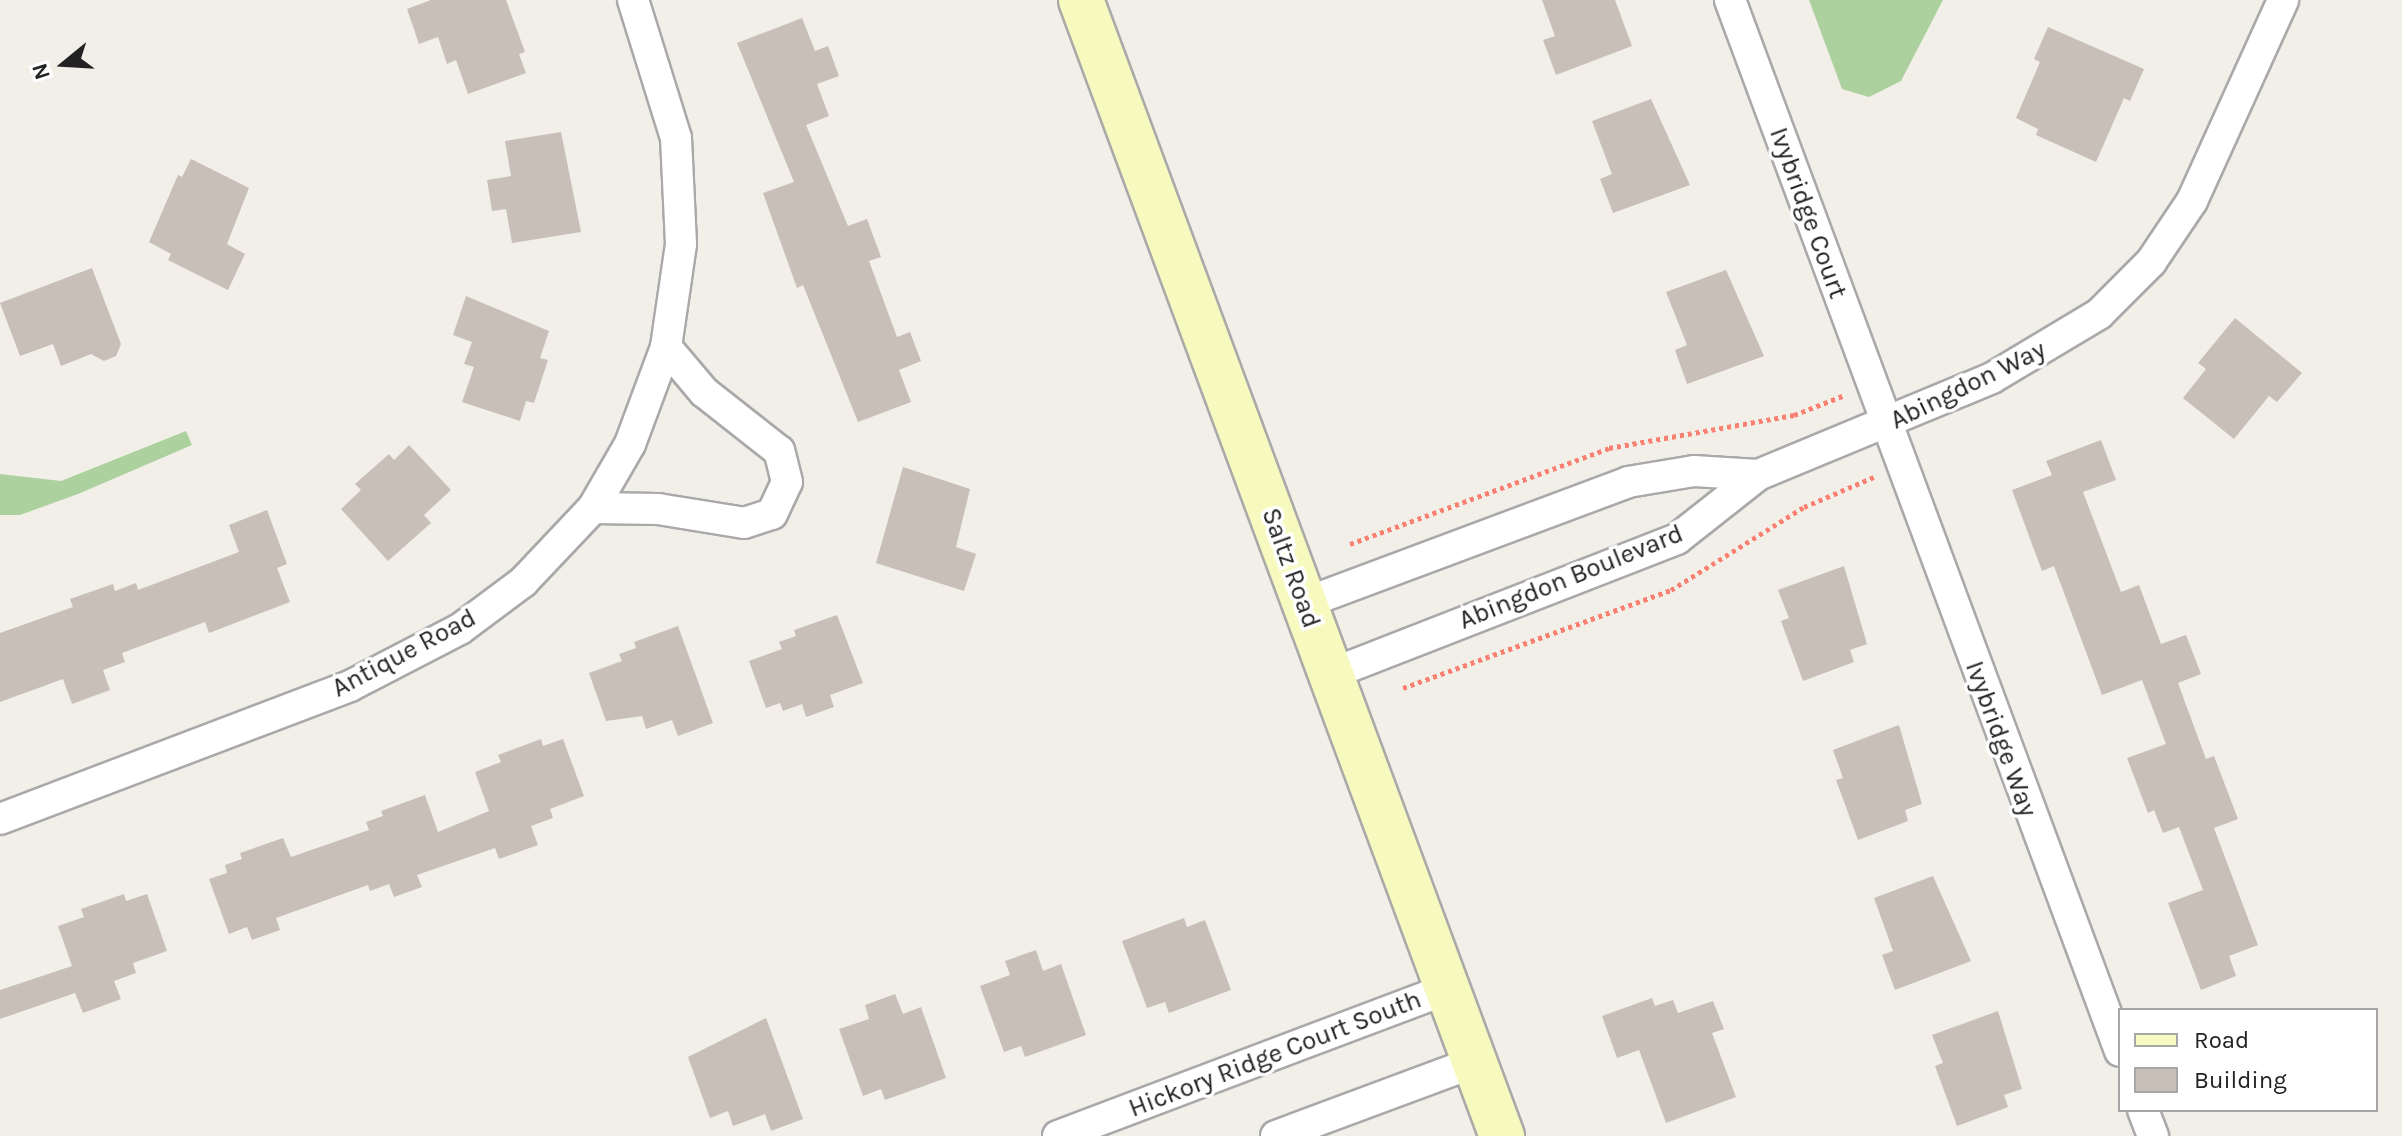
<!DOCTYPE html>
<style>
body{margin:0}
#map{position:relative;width:2402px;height:1136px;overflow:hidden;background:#f2efe9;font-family:Karla,sans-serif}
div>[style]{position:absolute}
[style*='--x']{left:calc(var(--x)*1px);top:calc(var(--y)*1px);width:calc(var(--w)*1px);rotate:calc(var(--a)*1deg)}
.forest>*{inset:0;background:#add19e}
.building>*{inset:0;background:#c7bfb8}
.path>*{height:5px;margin-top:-2.5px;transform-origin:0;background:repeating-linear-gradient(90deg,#fa8072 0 4px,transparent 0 8px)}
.roads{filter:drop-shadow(2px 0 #a9a9a9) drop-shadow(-2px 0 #a9a9a9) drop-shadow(0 2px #a9a9a9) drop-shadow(0 -2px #a9a9a9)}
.street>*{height:30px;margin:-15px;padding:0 15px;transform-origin:15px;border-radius:15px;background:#fff}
.secondary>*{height:44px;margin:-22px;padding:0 22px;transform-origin:22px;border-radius:22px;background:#f7fabf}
span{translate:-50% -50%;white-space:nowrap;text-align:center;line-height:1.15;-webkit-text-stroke:7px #fff;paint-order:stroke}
.street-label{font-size:26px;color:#222}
.legend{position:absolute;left:2118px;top:1008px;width:260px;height:104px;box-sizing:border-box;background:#fff;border:2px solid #a7a7a7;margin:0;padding:10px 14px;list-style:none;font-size:24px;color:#222}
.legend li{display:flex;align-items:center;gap:16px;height:40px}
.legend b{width:40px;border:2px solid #a7a7a7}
.north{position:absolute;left:24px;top:24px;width:80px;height:80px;-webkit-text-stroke:6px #fff;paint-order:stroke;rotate:252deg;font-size:22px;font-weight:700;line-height:32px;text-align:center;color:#222}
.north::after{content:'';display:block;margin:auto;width:28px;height:36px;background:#222;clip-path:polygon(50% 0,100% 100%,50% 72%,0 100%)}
</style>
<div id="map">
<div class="forest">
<i style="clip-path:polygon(1809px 0,1943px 0,1901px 81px,1869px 97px,1842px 89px)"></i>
<i style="clip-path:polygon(186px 431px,192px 445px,78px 494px,20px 515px,0 515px,0 474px,61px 481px)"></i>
</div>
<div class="building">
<i style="clip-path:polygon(431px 0,506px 0,525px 52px,519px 54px,526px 73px,468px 94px,456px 60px,447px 64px,438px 37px,419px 44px,407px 9px)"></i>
<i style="clip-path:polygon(1542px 0,1615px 0,1632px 46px,1556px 75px,1543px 40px,1555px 36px)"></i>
<i style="clip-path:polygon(802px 18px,815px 51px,828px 46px,839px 76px,817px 84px,829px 116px,806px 125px,848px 226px,867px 219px,881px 257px,869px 261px,897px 337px,910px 332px,921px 361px,899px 370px,911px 402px,858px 422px,803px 285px,797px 288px,763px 193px,794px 182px,737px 43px)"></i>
<i style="clip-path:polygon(2048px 27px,2144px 69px,2130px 101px,2124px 98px,2096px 162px,2036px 135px,2038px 129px,2016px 118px,2040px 62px,2034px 59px)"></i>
<i style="clip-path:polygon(1651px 99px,1690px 185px,1613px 213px,1600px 179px,1612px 174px,1592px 121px)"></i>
<i style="clip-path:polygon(561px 132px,581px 232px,512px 243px,506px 209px,492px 211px,487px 180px,511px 176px,505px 141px)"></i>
<i style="clip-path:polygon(191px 159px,249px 188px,227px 244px,245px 254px,228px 290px,168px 260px,171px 254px,149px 242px,178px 175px,182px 177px)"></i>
<i style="clip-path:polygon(92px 268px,121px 344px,116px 356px,104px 361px,91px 354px,61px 366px,53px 344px,20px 356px,0 303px)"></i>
<i style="clip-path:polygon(1726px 270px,1764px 356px,1687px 384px,1675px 350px,1687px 345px,1666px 292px)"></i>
<i style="clip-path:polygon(466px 296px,549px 331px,540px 358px,548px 360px,534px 403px,526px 401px,520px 421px,462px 402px,474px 367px,464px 364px,472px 342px,453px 335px)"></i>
<i style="clip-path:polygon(2235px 318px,2302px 373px,2277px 402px,2269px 396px,2234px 439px,2183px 398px,2206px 369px,2198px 363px)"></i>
<i style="clip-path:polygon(2101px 440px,2116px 480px,2083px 492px,2121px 592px,2139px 585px,2161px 644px,2186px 635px,2201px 674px,2178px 683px,2206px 759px,2214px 756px,2238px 819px,2214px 828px,2258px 945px,2229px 956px,2236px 976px,2201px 990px,2168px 903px,2203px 890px,2179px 827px,2163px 833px,2154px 810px,2148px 813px,2127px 758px,2166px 744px,2142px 680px,2102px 695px,2054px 566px,2042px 571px,2012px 490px,2052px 475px,2046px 461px)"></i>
<i style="clip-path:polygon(409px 445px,451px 490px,424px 515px,431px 523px,388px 561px,341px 509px,361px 490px,355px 484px,389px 454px,394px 460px)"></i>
<i style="clip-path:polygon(903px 467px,970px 489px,956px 547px,976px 554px,964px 591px,876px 563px)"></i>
<i style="clip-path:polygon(267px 510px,287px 564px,277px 568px,290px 602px,209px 633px,205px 622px,122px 653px,125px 662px,103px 670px,110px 690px,72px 704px,63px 679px,0 702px,0 633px,73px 607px,70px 599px,113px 584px,115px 591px,136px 583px,138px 590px,239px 552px,229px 525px)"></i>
<i style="clip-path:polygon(1844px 566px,1867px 644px,1850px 650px,1854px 662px,1803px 681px,1781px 621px,1789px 618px,1778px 590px)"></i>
<i style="clip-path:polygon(837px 615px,863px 683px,830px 695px,834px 707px,806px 717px,802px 704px,783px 711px,780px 703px,766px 708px,749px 661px,782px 649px,779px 642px,796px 636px,794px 630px)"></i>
<i style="clip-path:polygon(678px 626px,713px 723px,678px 736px,672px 720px,646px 729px,642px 716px,606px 721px,589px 673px,622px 661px,619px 654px,636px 648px,634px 642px)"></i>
<i style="clip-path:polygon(1899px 725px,1922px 804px,1905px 810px,1908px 821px,1858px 840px,1836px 780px,1843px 778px,1833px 750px)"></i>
<i style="clip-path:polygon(541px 739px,543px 746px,563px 739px,584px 796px,550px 809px,553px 818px,531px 826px,538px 845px,499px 859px,495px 848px,417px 875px,422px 887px,394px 897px,389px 884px,370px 891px,368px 885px,276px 918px,280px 930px,252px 940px,247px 927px,229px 934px,209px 879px,227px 873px,225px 865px,242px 859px,240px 853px,283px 838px,291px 857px,369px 830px,366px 822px,383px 816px,381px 811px,425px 795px,438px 832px,489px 811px,475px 772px,501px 762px,498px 755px)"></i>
<i style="clip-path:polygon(1933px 876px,1971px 961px,1895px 990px,1882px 955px,1893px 951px,1874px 898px)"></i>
<i style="clip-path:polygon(124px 894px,126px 901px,147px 894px,167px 951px,133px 963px,136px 973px,114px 981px,121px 999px,83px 1013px,75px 993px,0 1019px,0 990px,72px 966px,58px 926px,84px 917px,81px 909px)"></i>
<i style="clip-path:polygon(1184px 918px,1187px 927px,1205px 920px,1231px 990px,1169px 1013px,1165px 1002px,1147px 1008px,1122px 941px)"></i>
<i style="clip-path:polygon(1036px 950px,1043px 971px,1061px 964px,1086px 1035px,1025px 1057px,1021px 1046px,1004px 1052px,980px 986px,1010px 975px,1005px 961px)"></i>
<i style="clip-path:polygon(895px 994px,903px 1014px,921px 1007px,946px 1078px,885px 1100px,881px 1089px,863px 1096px,839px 1029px,869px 1019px,865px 1005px)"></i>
<i style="clip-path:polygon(1652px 998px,1655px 1006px,1673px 1000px,1678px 1013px,1713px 1001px,1724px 1029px,1712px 1033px,1736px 1097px,1666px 1123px,1639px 1050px,1617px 1058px,1602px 1016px)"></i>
<i style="clip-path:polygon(1998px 1011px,2022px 1089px,2004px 1095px,2008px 1107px,1957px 1126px,1935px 1066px,1943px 1063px,1932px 1035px)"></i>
<i style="clip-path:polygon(766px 1018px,803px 1119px,771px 1131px,765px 1114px,733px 1126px,728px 1111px,710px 1118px,688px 1057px)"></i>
</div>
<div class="path">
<i style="--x:1350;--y:544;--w:276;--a:-20.3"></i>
<i style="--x:1609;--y:448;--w:188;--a:-10.1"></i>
<i style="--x:1794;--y:415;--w:55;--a:-21.4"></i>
<i style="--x:1403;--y:688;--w:285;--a:-20.1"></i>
<i style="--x:1671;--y:590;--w:157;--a:-32"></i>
<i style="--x:1804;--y:507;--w:76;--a:-23.2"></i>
</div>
<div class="roads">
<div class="street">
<i style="--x:1730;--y:0;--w:1121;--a:69.64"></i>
<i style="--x:1758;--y:475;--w:253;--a:-22.5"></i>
<i style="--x:1992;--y:378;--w:125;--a:-30.9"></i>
<i style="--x:2099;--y:314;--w:74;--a:-45"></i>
<i style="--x:2151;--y:262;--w:73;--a:-56.1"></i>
<i style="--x:2192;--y:201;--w:221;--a:-65.6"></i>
<i style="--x:593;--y:508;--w:65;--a:0.9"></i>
<i style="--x:658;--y:509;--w:87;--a:9.2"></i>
<i style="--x:744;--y:523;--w:29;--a:-18"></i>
<i style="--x:772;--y:514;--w:35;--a:-65"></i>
<i style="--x:787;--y:482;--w:32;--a:-104"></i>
<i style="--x:779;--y:451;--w:95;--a:-141.8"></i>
<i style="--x:704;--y:392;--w:59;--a:-130.2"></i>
<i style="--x:1305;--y:603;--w:345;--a:-20.5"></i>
<i style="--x:1628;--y:482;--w:67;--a:-9.5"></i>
<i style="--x:1694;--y:471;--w:64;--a:3.6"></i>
<i style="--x:1758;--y:475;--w:103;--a:141.7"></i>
<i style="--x:1677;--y:539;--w:372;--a:158.7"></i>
<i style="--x:0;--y:819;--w:374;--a:-20.8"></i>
<i style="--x:350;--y:686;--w:124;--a:-27.4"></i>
<i style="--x:460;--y:629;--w:79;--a:-36.7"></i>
<i style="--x:523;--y:582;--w:102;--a:-46.6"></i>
<i style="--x:593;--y:508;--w:74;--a:-60"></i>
<i style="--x:630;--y:444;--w:103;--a:-69.6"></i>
<i style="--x:666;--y:347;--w:104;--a:-81.7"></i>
<i style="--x:681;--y:244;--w:106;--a:-92.7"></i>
<i style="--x:676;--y:138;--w:145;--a:-107.3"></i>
<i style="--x:2143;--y:1110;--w:28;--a:69"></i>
<i style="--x:1058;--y:1136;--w:417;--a:-20.7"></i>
<i style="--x:1276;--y:1136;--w:212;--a:-20.4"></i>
</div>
<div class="secondary">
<i style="--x:1081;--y:0;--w:1212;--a:69.67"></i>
</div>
</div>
<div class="street-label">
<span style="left:1808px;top:213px;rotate:70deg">Ivybridge Court</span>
<span style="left:1968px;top:385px;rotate:-26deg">Abingdon Way</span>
<span style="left:1291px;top:568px;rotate:70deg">Saltz Road</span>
<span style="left:1571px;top:577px;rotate:-22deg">Abingdon Boulevard</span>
<span style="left:404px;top:653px;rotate:-28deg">Antique Road</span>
<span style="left:2001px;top:739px;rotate:70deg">Ivybridge Way</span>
<span style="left:1275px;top:1054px;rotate:-21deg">Hickory Ridge Court South</span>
</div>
<ul class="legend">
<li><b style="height:10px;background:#f7fabf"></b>Road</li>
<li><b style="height:22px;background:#c7bfb8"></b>Building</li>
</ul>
<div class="north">N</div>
</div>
